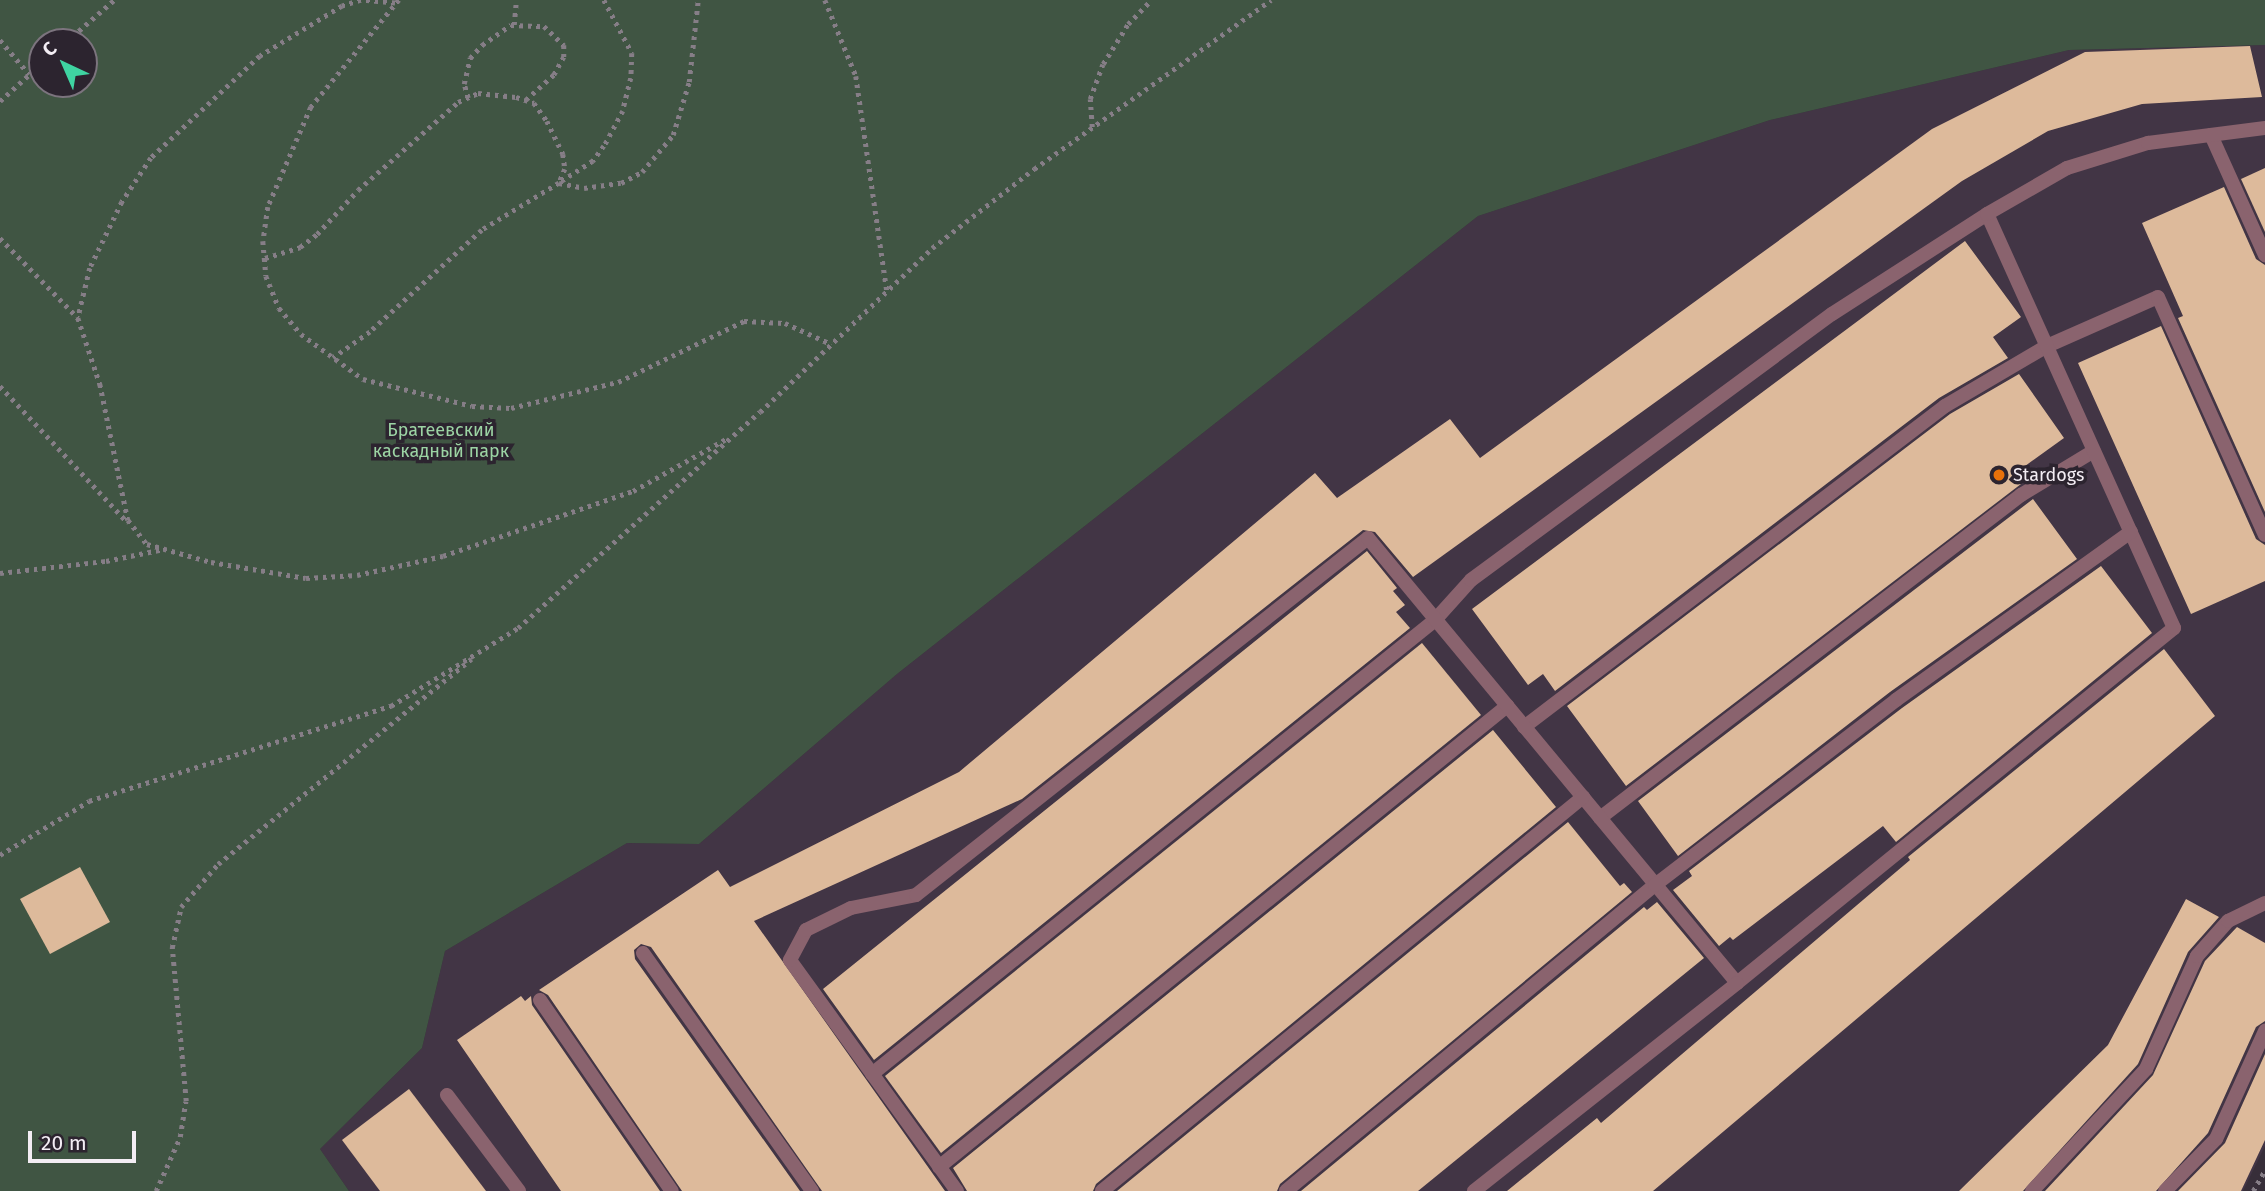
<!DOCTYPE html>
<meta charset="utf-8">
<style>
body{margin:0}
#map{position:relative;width:2265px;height:1191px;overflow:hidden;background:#372e39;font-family:"Fira Sans",sans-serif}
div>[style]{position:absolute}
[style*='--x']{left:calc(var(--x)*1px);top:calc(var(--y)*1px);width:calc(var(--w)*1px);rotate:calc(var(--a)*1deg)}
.built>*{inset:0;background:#423545}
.green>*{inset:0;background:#405543}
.building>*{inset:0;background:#ddba9b}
.path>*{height:4.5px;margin-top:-2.25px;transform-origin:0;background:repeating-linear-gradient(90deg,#867e87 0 3.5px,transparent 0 8.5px)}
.service>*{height:14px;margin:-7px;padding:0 7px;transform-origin:7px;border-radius:7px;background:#8a636e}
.dots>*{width:19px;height:19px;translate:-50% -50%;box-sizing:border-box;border:4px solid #2c242f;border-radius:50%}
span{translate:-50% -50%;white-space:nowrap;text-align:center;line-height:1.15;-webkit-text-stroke:7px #2c242f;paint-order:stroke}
.park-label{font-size:18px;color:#9cd4a4}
.poi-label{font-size:18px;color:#f3edf4}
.left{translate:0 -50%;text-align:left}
.north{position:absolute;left:28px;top:28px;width:70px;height:70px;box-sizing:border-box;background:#2c242f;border:2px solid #7c747e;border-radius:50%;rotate:316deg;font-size:19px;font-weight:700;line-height:28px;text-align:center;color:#f3edf4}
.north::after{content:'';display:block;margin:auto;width:24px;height:32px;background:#3fd4a2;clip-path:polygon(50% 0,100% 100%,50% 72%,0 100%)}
.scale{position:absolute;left:28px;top:1131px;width:108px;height:32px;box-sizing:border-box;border:4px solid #f3edf4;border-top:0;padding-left:9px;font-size:21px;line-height:24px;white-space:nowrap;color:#f3edf4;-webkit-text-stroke:5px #2c242f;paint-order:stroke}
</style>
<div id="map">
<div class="built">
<i style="clip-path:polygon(2265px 45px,2265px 1146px,2243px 1191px,349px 1191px,320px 1149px,422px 1048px,445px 951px,627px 843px,699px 844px,897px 674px,1478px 216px,1770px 120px,2069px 50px)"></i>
</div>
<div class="green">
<i style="clip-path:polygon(evenodd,0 0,2265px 0,2265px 45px,2069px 50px,1770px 120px,1478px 216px,897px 674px,699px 844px,627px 843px,445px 951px,422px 1048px,320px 1149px,349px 1191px,0 1191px,0 0,42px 42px,84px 42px,84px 84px,42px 84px,42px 42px)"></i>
</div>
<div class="building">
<i style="clip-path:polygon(2250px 46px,2262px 97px,2142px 104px,2048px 131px,1962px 181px,1413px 577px,1375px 532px,1363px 530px,1022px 799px,754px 921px,945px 1191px,822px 1191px,651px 947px,641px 944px,634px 950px,635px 959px,800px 1191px,682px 1191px,548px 995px,539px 990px,718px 870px,730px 887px,959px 772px,1315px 473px,1337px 498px,1450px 419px,1480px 458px,1932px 129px,2085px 52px)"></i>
<i style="clip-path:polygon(2265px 168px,2265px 232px,2241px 179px)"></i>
<i style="clip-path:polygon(2224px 187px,2256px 259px,2265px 265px,2265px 512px,2178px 318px,2183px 316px,2142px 223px)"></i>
<i style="clip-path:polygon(1965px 241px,2021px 317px,1993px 337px,2008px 358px,1939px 398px,1555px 691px,1543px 674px,1528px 685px,1472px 609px)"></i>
<i style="clip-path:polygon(2161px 326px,2256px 539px,2265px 545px,2265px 581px,2191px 614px,2078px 363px)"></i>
<i style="clip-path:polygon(2019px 374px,2064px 438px,2014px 474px,2021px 484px,1626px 786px,1567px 706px,1950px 414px)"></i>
<i style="clip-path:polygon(2033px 499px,2077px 559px,1890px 692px,1678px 856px,1638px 801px)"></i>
<i style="clip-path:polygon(1367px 551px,1397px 588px,1393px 591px,1405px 605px,1396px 612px,1410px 628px,874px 1060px,823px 989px)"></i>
<i style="clip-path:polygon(2101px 566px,2152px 633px,1896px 842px,1883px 826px,1733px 940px,1730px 937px,1719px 946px,1673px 890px,1692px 876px,1689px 871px,1902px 708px)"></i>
<i style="clip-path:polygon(1422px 643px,1481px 715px,941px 1153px,885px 1076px)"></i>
<i style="clip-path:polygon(2164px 649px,2215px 716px,1653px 1191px,1507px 1191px,1597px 1118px,1601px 1123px,1910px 860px,1908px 857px)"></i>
<i style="clip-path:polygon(1493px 730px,1556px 807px,1096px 1184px,1093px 1191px,967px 1191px,953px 1168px)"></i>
<i style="clip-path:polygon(1568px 822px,1620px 886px,1624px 883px,1632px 892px,1280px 1184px,1277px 1191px,1117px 1191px)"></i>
<i style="clip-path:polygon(80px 867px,110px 922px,50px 954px,20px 899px)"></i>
<i style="clip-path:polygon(2186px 899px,2219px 917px,2188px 952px,2138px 1064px,2023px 1191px,1959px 1191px,2108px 1045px)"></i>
<i style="clip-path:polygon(1657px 902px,1704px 958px,1418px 1191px,1301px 1191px,1644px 907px,1647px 910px)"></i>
<i style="clip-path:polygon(2237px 927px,2265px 943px,2265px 1021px,2256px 1027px,2208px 1133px,2156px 1191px,2045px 1191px,2153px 1075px,2205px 961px)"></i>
<i style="clip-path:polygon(521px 996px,525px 1001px,531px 996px,532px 1005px,660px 1191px,561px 1191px,457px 1040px)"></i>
<i style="clip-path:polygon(2265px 1054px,2265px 1140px,2241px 1191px,2178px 1191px,2225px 1143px)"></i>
<i style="clip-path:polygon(409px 1089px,486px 1191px,380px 1191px,342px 1140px)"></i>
</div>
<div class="path">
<i style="--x:399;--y:0;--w:139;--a:129.4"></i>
<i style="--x:311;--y:107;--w:109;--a:113.3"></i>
<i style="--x:268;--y:207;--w:34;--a:98"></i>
<i style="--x:263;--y:241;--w:35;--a:85"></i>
<i style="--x:266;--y:276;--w:35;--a:68"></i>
<i style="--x:279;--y:308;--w:34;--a:50"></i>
<i style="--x:301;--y:334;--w:77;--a:36"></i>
<i style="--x:363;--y:379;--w:112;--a:13.9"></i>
<i style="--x:472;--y:406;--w:39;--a:3"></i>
<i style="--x:511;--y:408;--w:110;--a:-13.7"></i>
<i style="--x:618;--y:382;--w:140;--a:-25.8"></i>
<i style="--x:744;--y:321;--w:41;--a:2.8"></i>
<i style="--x:785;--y:323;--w:51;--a:24.5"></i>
<i style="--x:604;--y:0;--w:60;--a:62.2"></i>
<i style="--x:632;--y:53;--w:25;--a:92"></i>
<i style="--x:631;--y:78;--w:34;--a:104"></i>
<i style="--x:623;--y:111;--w:40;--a:118"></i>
<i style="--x:604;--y:146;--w:19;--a:126"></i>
<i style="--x:593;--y:161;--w:40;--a:147.1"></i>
<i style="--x:559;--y:183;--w:25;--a:11"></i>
<i style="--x:584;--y:188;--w:37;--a:-8"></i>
<i style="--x:621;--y:183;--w:24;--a:-28"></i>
<i style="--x:642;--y:172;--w:48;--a:-50"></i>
<i style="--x:673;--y:135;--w:55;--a:-73.2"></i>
<i style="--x:689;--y:82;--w:82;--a:-83.7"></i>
<i style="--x:825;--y:0;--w:82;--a:67.8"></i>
<i style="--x:856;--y:76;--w:217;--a:81.8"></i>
<i style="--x:395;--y:3;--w:34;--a:-175"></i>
<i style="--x:361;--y:0;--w:20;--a:162"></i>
<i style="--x:342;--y:6;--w:96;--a:148.6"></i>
<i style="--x:260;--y:56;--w:149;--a:136.9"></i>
<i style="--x:151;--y:158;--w:53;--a:123.4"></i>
<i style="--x:122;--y:202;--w:73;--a:115.9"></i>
<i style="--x:90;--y:268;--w:51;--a:103.5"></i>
<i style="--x:78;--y:318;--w:70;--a:71.6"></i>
<i style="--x:100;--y:384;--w:139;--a:78.4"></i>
<i style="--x:128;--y:520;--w:31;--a:52"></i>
<i style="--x:147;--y:544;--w:66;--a:15.7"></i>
<i style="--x:211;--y:562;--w:96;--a:9.6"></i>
<i style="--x:306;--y:578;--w:51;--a:-3.4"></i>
<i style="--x:357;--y:575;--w:88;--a:-12.5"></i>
<i style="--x:443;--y:556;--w:201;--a:-18.9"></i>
<i style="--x:633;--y:491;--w:107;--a:-29.2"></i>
<i style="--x:514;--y:25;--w:25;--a:-85"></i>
<i style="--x:0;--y:40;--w:45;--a:49.5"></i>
<i style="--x:66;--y:42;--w:64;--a:-41.2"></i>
<i style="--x:468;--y:98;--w:15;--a:-106"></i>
<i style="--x:464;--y:84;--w:27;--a:-77"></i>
<i style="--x:470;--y:58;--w:18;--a:-47"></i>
<i style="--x:482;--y:45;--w:35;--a:-35"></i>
<i style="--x:511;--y:25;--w:33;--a:2"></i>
<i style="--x:544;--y:26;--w:28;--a:44"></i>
<i style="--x:564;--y:45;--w:12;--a:90"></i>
<i style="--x:564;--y:57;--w:21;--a:119"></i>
<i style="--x:554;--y:75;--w:38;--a:138"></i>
<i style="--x:0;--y:101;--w:57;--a:-42.1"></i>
<i style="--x:1092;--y:127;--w:28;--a:-94"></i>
<i style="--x:1090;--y:99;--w:37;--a:-70"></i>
<i style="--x:1103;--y:64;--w:47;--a:-58"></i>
<i style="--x:1128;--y:24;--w:33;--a:-46"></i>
<i style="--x:0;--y:238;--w:112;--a:45.7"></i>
<i style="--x:265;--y:258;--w:37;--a:-17"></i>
<i style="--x:300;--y:247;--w:21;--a:-37"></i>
<i style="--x:317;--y:234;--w:60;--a:-47"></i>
<i style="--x:358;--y:190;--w:133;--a:-41.3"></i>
<i style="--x:458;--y:102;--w:22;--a:-24"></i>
<i style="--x:478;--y:93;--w:38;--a:6"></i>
<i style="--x:516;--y:97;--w:19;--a:18"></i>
<i style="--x:534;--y:103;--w:22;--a:54"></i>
<i style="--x:547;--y:121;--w:37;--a:64"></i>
<i style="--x:563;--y:154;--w:15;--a:82"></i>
<i style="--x:565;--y:169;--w:15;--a:113"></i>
<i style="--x:559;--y:183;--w:90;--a:148.6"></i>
<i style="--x:482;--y:230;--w:151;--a:137.7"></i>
<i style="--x:370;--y:332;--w:45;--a:144.9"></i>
<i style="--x:0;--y:386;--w:187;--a:46.9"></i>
<i style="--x:0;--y:573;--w:107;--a:-6.5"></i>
<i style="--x:106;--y:561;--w:59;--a:-11.7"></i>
<i style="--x:0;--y:855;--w:104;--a:-31.2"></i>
<i style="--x:89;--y:801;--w:317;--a:-17.5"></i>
<i style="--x:391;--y:706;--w:149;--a:-31.6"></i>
<i style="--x:518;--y:628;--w:324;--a:-41.8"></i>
<i style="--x:760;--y:412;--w:238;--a:-43.6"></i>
<i style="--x:932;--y:248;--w:129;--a:-37.8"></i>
<i style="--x:1034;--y:169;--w:291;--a:-35.5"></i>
<i style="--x:156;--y:1191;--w:59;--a:-66"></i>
<i style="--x:180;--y:1137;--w:36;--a:-81"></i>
<i style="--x:186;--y:1101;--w:154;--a:-95.2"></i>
<i style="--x:172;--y:948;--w:42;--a:-77.6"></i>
<i style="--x:181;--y:907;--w:57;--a:-49.3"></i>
<i style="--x:218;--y:864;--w:326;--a:-39"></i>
<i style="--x:2253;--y:1191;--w:24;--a:-60"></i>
</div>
<div class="service">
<i style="--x:2211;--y:135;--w:132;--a:65.8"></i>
<i style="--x:1524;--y:727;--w:529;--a:-37.32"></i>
<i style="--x:1945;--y:406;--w:118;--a:-30.5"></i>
<i style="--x:2047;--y:346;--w:121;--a:-23.8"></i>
<i style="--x:2158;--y:297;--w:261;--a:65.8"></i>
<i style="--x:1600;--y:818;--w:531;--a:-37.5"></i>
<i style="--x:2021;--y:495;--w:85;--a:-31.1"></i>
<i style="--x:643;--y:953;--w:292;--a:54.6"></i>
<i style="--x:540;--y:1000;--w:232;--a:55.4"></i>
<i style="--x:872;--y:1074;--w:723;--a:-38.88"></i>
<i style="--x:1435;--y:620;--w:54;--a:-48"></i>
<i style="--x:1471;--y:580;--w:448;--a:-36.4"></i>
<i style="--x:1832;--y:314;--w:184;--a:-32.8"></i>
<i style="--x:447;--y:1095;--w:120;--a:53.1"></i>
<i style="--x:939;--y:1167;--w:732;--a:-39.06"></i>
<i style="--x:957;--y:1191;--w:285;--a:-125.9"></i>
<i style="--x:790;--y:960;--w:34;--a:-62"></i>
<i style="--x:806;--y:930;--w:50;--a:-26.1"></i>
<i style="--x:851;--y:908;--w:66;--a:-11.3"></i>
<i style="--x:916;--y:895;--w:576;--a:-38.3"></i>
<i style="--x:1368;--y:538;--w:578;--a:50.33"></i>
<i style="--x:1737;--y:983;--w:563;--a:-39.09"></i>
<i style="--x:2174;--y:628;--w:454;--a:-114.3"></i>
<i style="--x:1987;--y:214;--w:92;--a:-29.9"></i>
<i style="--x:2067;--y:168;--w:85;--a:-17.2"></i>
<i style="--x:2148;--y:143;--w:118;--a:-7.3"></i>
<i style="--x:1102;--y:1191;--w:622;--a:-39.32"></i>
<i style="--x:1286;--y:1191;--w:479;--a:-39.7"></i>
<i style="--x:1655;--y:885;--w:304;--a:-37.5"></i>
<i style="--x:1896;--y:700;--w:289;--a:-35.6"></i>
<i style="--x:1474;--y:1191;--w:335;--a:-38.3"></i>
<i style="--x:2032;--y:1191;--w:167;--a:-46.9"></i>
<i style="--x:2146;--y:1069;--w:124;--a:-65.7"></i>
<i style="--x:2197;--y:956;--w:47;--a:-48.5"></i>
<i style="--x:2228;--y:921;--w:41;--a:-25.9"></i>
<i style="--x:2165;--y:1191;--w:73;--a:-45.6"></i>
<i style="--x:2216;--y:1139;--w:119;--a:-65.6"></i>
</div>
<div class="dots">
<i style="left:1999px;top:475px;background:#e8710a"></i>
</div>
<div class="park-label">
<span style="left:441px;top:441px">Братеевский<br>каскадный парк</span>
</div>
<div class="poi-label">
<span class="left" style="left:2013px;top:475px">Stardogs</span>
</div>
<div class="north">С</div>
<div class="scale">20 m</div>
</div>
